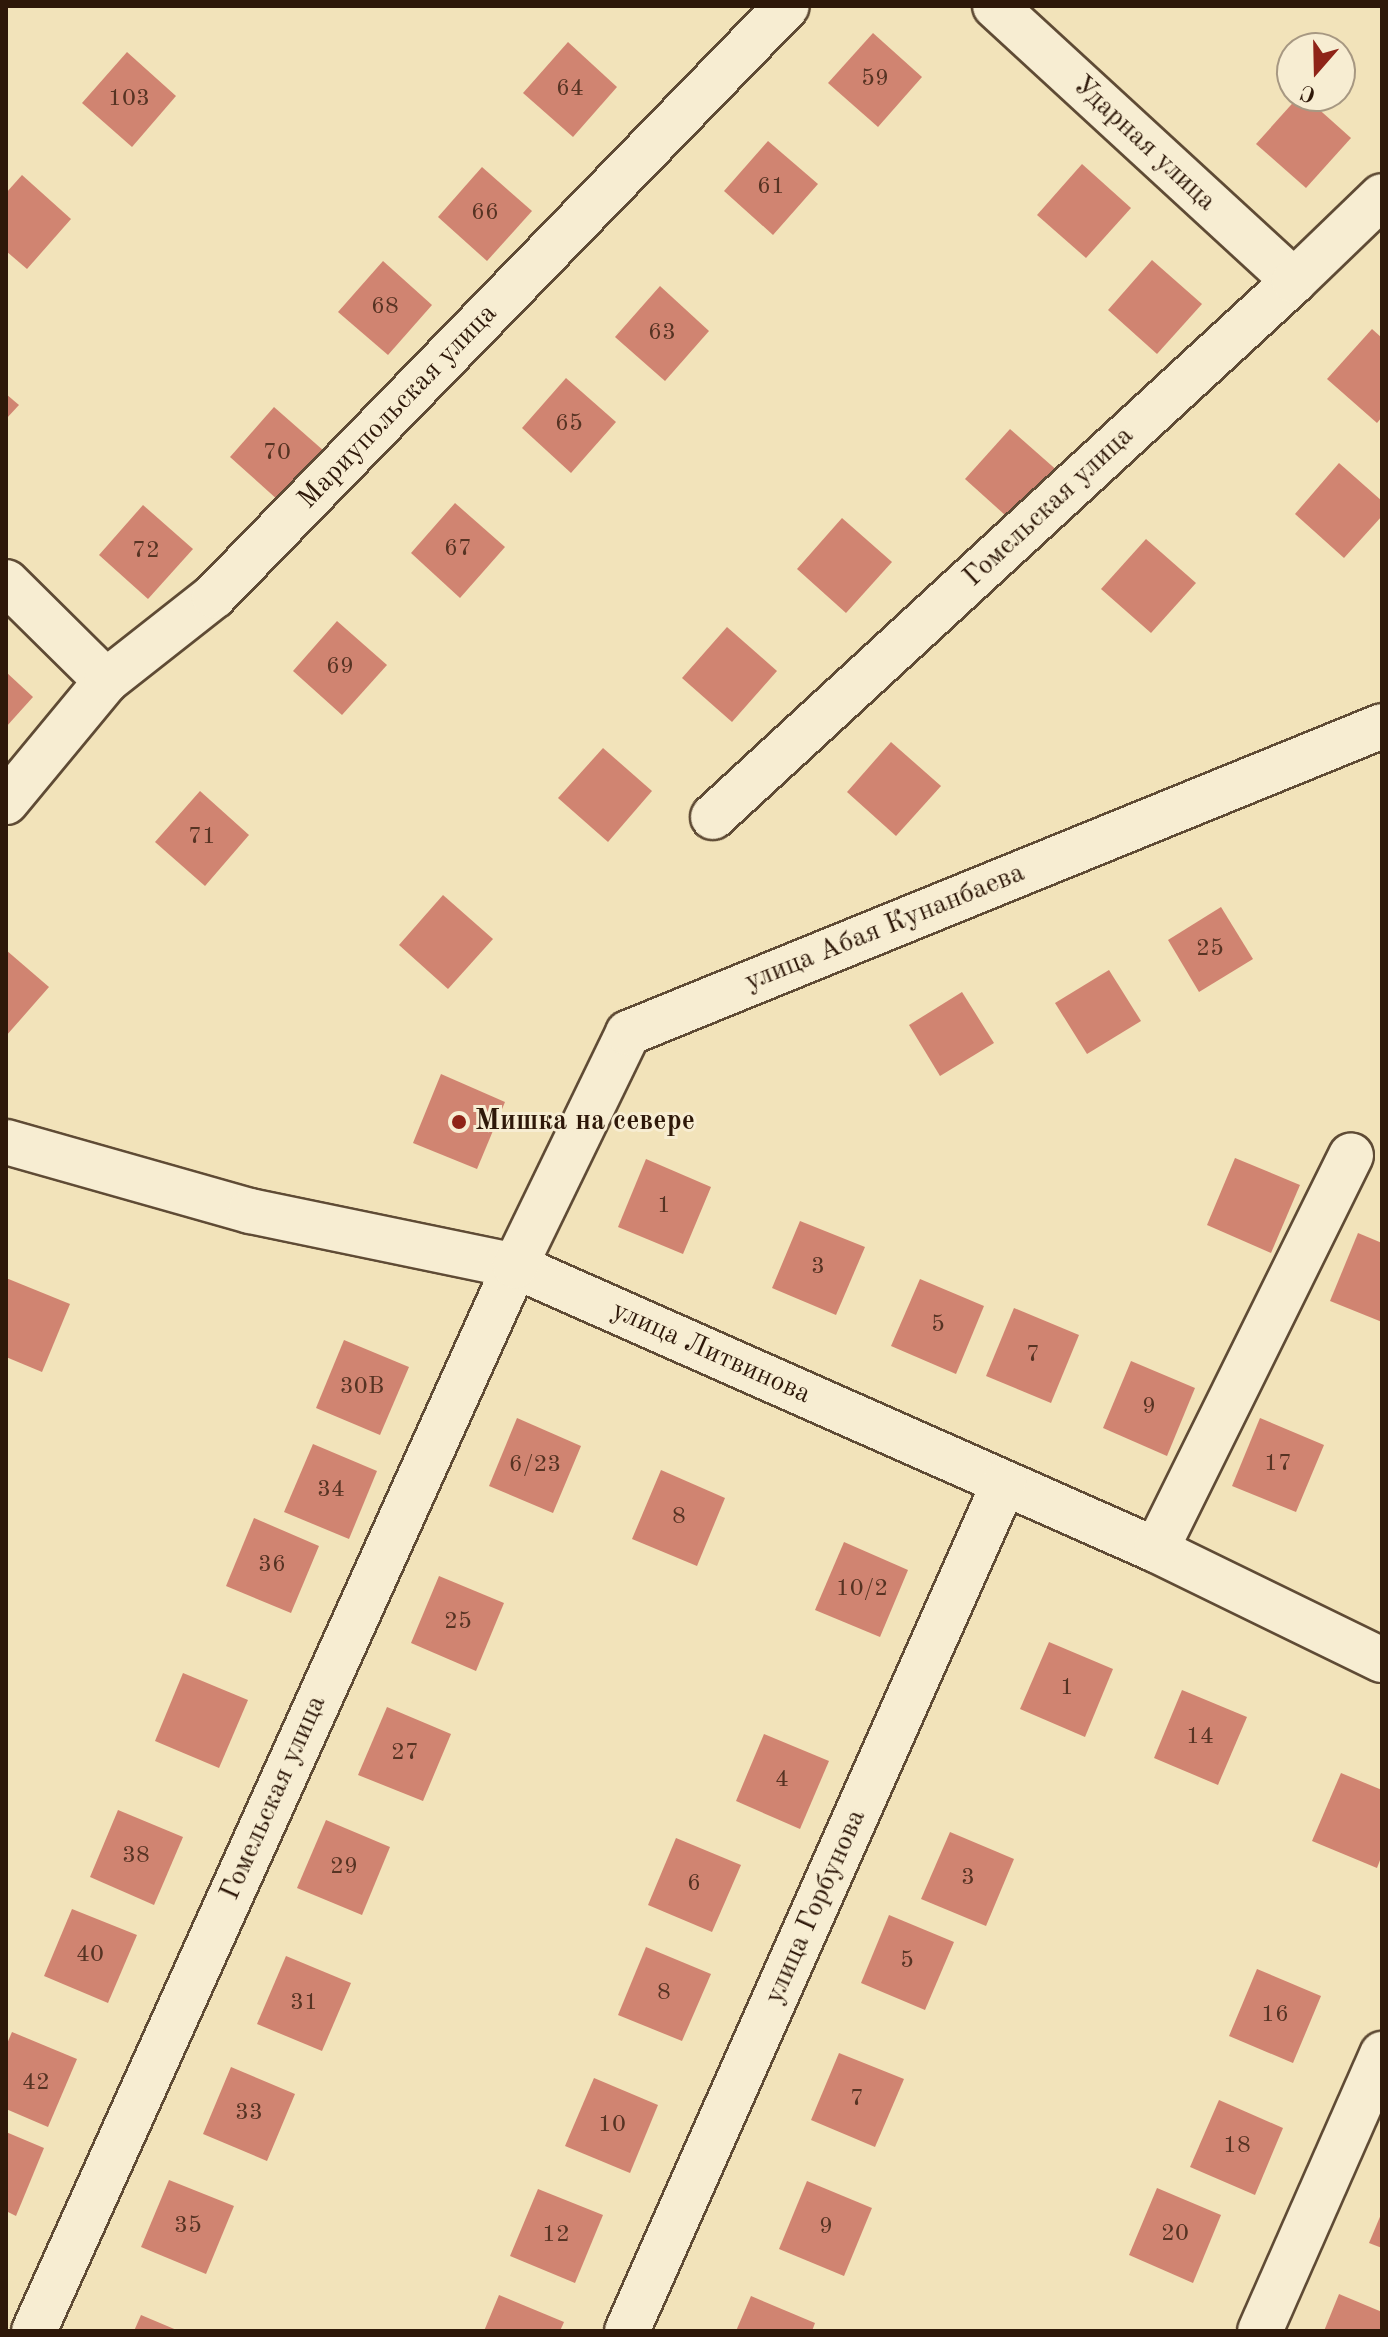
<!DOCTYPE html>
<meta charset="utf-8">
<style>
body{margin:0}
#map{position:relative;width:1388px;height:2337px;overflow:hidden;background:#f2e3ba;font-family:"Old Standard TT",serif}
div>[style]{position:absolute}
[style*='--x']{left:calc(var(--x)*1px);top:calc(var(--y)*1px);width:calc(var(--w)*1px);rotate:calc(var(--a)*1deg)}
.building>*{inset:0;background:#d08471}
.roads{filter:drop-shadow(2px 0 #5f4b35) drop-shadow(-2px 0 #5f4b35) drop-shadow(0 2px #5f4b35) drop-shadow(0 -2px #5f4b35)}
.minor>*{height:44px;margin:-22px;padding:0 22px;transform-origin:22px;border-radius:22px;background:#f7edd2}
.dots>*{width:22px;height:22px;translate:-50% -50%;box-sizing:border-box;border:4px solid #f7edd2;border-radius:50%}
span{translate:-50% -50%;white-space:nowrap;text-align:center;line-height:1.15;-webkit-text-stroke:6px #f7edd2;paint-order:stroke}
.number-label{font-size:24px;color:#563323}
.number-label span{-webkit-text-stroke-width:0}
.street-label{font-size:28px;color:#2e1809}
.poi-label{font-size:28px;color:#2e1809;font-weight:700}
.left{translate:0 -50%;text-align:left}
.frame{position:absolute;inset:0;border:8px solid #2e1809;pointer-events:none}
.north{position:absolute;left:1276px;top:32px;width:80px;height:80px;box-sizing:border-box;background:#f7edd2;border:2px solid #a79882;border-radius:50%;rotate:200deg;font-size:22px;font-weight:700;line-height:32px;text-align:center;color:#2e1809}
.north::after{content:'';display:block;margin:auto;width:28px;height:36px;background:#8f2418;clip-path:polygon(50% 0,100% 100%,50% 72%,0 100%)}
</style>
<div id="map">
<div class="building">
<i style="clip-path:polygon(873px 33px,922px 77px,878px 127px,828px 83px)"></i>
<i style="clip-path:polygon(568px 42px,617px 87px,573px 137px,523px 93px)"></i>
<i style="clip-path:polygon(127px 52px,176px 96px,132px 147px,82px 103px)"></i>
<i style="clip-path:polygon(1299px 96px,1304px 96px,1351px 138px,1306px 188px,1256px 144px)"></i>
<i style="clip-path:polygon(768px 141px,818px 184px,773px 235px,724px 191px)"></i>
<i style="clip-path:polygon(1082px 164px,1131px 208px,1086px 258px,1037px 215px)"></i>
<i style="clip-path:polygon(482px 167px,532px 211px,487px 261px,438px 217px)"></i>
<i style="clip-path:polygon(22px 175px,71px 219px,27px 269px,6px 251px,6px 193px)"></i>
<i style="clip-path:polygon(1152px 260px,1202px 304px,1157px 354px,1108px 310px)"></i>
<i style="clip-path:polygon(383px 261px,432px 305px,388px 355px,338px 312px)"></i>
<i style="clip-path:polygon(660px 286px,709px 331px,665px 381px,615px 337px)"></i>
<i style="clip-path:polygon(1372px 329px,1382px 338px,1382px 417px,1377px 423px,1327px 379px)"></i>
<i style="clip-path:polygon(566px 378px,616px 422px,571px 473px,522px 428px)"></i>
<i style="clip-path:polygon(6px 394px,19px 405px,6px 419px)"></i>
<i style="clip-path:polygon(274px 407px,324px 451px,279px 501px,230px 457px)"></i>
<i style="clip-path:polygon(1010px 429px,1060px 473px,1015px 524px,965px 479px)"></i>
<i style="clip-path:polygon(1339px 463px,1382px 501px,1382px 516px,1344px 558px,1295px 514px)"></i>
<i style="clip-path:polygon(455px 503px,505px 547px,460px 598px,411px 553px)"></i>
<i style="clip-path:polygon(143px 505px,193px 549px,148px 599px,99px 555px)"></i>
<i style="clip-path:polygon(842px 518px,892px 562px,846px 613px,797px 569px)"></i>
<i style="clip-path:polygon(1146px 539px,1196px 583px,1151px 633px,1101px 589px)"></i>
<i style="clip-path:polygon(337px 621px,387px 665px,342px 715px,293px 671px)"></i>
<i style="clip-path:polygon(727px 627px,777px 671px,732px 722px,682px 678px)"></i>
<i style="clip-path:polygon(6px 672px,33px 697px,6px 727px)"></i>
<i style="clip-path:polygon(891px 742px,941px 786px,896px 836px,847px 792px)"></i>
<i style="clip-path:polygon(603px 748px,652px 791px,608px 842px,558px 798px)"></i>
<i style="clip-path:polygon(200px 791px,249px 835px,205px 886px,155px 842px)"></i>
<i style="clip-path:polygon(443px 895px,493px 939px,448px 989px,399px 945px)"></i>
<i style="clip-path:polygon(1221px 907px,1253px 959px,1199px 992px,1168px 940px)"></i>
<i style="clip-path:polygon(6px 950px,49px 987px,6px 1036px)"></i>
<i style="clip-path:polygon(1109px 970px,1141px 1021px,1087px 1054px,1055px 1003px)"></i>
<i style="clip-path:polygon(962px 992px,994px 1043px,940px 1076px,909px 1025px)"></i>
<i style="clip-path:polygon(441px 1074px,505px 1102px,477px 1169px,413px 1143px)"></i>
<i style="clip-path:polygon(1235px 1158px,1300px 1185px,1271px 1253px,1207px 1225px)"></i>
<i style="clip-path:polygon(646px 1159px,711px 1187px,683px 1254px,618px 1227px)"></i>
<i style="clip-path:polygon(800px 1221px,865px 1247px,836px 1315px,772px 1288px)"></i>
<i style="clip-path:polygon(1358px 1233px,1382px 1243px,1382px 1322px,1330px 1301px)"></i>
<i style="clip-path:polygon(6px 1278px,70px 1304px,42px 1372px,6px 1357px)"></i>
<i style="clip-path:polygon(920px 1279px,984px 1306px,956px 1374px,891px 1346px)"></i>
<i style="clip-path:polygon(1014px 1308px,1079px 1335px,1051px 1403px,986px 1376px)"></i>
<i style="clip-path:polygon(344px 1340px,409px 1367px,380px 1435px,316px 1408px)"></i>
<i style="clip-path:polygon(1131px 1361px,1195px 1388px,1167px 1456px,1103px 1428px)"></i>
<i style="clip-path:polygon(517px 1418px,581px 1446px,553px 1513px,489px 1486px)"></i>
<i style="clip-path:polygon(1260px 1418px,1324px 1445px,1296px 1512px,1232px 1486px)"></i>
<i style="clip-path:polygon(313px 1444px,377px 1471px,349px 1539px,284px 1512px)"></i>
<i style="clip-path:polygon(661px 1470px,725px 1498px,697px 1566px,632px 1539px)"></i>
<i style="clip-path:polygon(254px 1518px,319px 1546px,291px 1613px,226px 1586px)"></i>
<i style="clip-path:polygon(844px 1542px,908px 1570px,880px 1637px,815px 1610px)"></i>
<i style="clip-path:polygon(439px 1576px,504px 1603px,476px 1671px,411px 1643px)"></i>
<i style="clip-path:polygon(1049px 1642px,1113px 1669px,1085px 1737px,1020px 1709px)"></i>
<i style="clip-path:polygon(183px 1673px,248px 1700px,219px 1768px,155px 1741px)"></i>
<i style="clip-path:polygon(1182px 1690px,1247px 1717px,1218px 1785px,1154px 1758px)"></i>
<i style="clip-path:polygon(387px 1707px,451px 1734px,423px 1801px,358px 1775px)"></i>
<i style="clip-path:polygon(764px 1734px,829px 1761px,800px 1829px,736px 1801px)"></i>
<i style="clip-path:polygon(1341px 1773px,1382px 1790px,1382px 1855px,1377px 1868px,1312px 1841px)"></i>
<i style="clip-path:polygon(118px 1810px,183px 1837px,154px 1905px,90px 1877px)"></i>
<i style="clip-path:polygon(326px 1820px,390px 1847px,362px 1915px,297px 1888px)"></i>
<i style="clip-path:polygon(950px 1832px,1014px 1859px,986px 1926px,921px 1899px)"></i>
<i style="clip-path:polygon(676px 1838px,741px 1865px,712px 1932px,648px 1905px)"></i>
<i style="clip-path:polygon(72px 1909px,137px 1935px,108px 2003px,44px 1976px)"></i>
<i style="clip-path:polygon(889px 1915px,954px 1942px,925px 2010px,861px 1983px)"></i>
<i style="clip-path:polygon(646px 1947px,711px 1974px,682px 2041px,618px 2015px)"></i>
<i style="clip-path:polygon(286px 1956px,351px 1983px,322px 2051px,257px 2024px)"></i>
<i style="clip-path:polygon(1257px 1969px,1321px 1996px,1293px 2063px,1229px 2036px)"></i>
<i style="clip-path:polygon(12px 2032px,77px 2059px,48px 2127px,6px 2109px,6px 2046px)"></i>
<i style="clip-path:polygon(839px 2053px,904px 2079px,875px 2147px,811px 2120px)"></i>
<i style="clip-path:polygon(231px 2067px,295px 2094px,267px 2161px,203px 2134px)"></i>
<i style="clip-path:polygon(594px 2078px,658px 2105px,630px 2173px,565px 2146px)"></i>
<i style="clip-path:polygon(1219px 2100px,1283px 2128px,1255px 2195px,1190px 2167px)"></i>
<i style="clip-path:polygon(6px 2132px,44px 2148px,16px 2216px,6px 2211px)"></i>
<i style="clip-path:polygon(169px 2180px,234px 2206px,206px 2274px,141px 2247px)"></i>
<i style="clip-path:polygon(807px 2181px,872px 2208px,844px 2276px,779px 2249px)"></i>
<i style="clip-path:polygon(1157px 2188px,1221px 2215px,1193px 2283px,1129px 2255px)"></i>
<i style="clip-path:polygon(538px 2189px,603px 2215px,575px 2283px,510px 2256px)"></i>
<i style="clip-path:polygon(1382px 2212px,1382px 2248px,1369px 2243px)"></i>
<i style="clip-path:polygon(1339px 2294px,1382px 2312px,1382px 2331px,1324px 2331px)"></i>
<i style="clip-path:polygon(499px 2295px,564px 2322px,560px 2331px,484px 2331px)"></i>
<i style="clip-path:polygon(751px 2296px,815px 2323px,812px 2331px,736px 2331px)"></i>
<i style="clip-path:polygon(141px 2315px,179px 2331px,134px 2331px)"></i>
</div>
<div class="roads">
<div class="minor">
<i style="--x:995;--y:6;--w:406;--a:42.6"></i>
<i style="--x:6;--y:582;--w:141;--a:44.7"></i>
<i style="--x:6;--y:802;--w:157;--a:-50.4"></i>
<i style="--x:106;--y:681;--w:137;--a:-38.2"></i>
<i style="--x:214;--y:596;--w:822;--a:-45.84"></i>
<i style="--x:713;--y:817;--w:790;--a:-42.69"></i>
<i style="--x:1294;--y:281;--w:122;--a:-44"></i>
<i style="--x:6;--y:1142;--w:254;--a:15.8"></i>
<i style="--x:250;--y:1211;--w:271;--a:11.7"></i>
<i style="--x:515;--y:1266;--w:701;--a:23.9"></i>
<i style="--x:1156;--y:1550;--w:251;--a:26"></i>
<i style="--x:1156;--y:1550;--w:440;--a:-63.7"></i>
<i style="--x:34;--y:2331;--w:1169;--a:-65.69"></i>
<i style="--x:515;--y:1266;--w:259;--a:-64.1"></i>
<i style="--x:628;--y:1033;--w:814;--a:-22.15"></i>
<i style="--x:627;--y:2331;--w:928;--a:-66.03"></i>
<i style="--x:1260;--y:2331;--w:303;--a:-66.2"></i>
</div>
</div>
<div class="dots">
<i style="left:459px;top:1122px;background:#8f2418"></i>
</div>
<div class="number-label">
<span style="left:875px;top:80px">59</span>
<span style="left:570px;top:90px">64</span>
<span style="left:129px;top:100px">103</span>
<span style="left:771px;top:188px">61</span>
<span style="left:485px;top:214px">66</span>
<span style="left:385px;top:308px">68</span>
<span style="left:662px;top:334px">63</span>
<span style="left:569px;top:425px">65</span>
<span style="left:277px;top:454px">70</span>
<span style="left:458px;top:550px">67</span>
<span style="left:146px;top:552px">72</span>
<span style="left:340px;top:668px">69</span>
<span style="left:202px;top:838px">71</span>
<span style="left:1210px;top:950px">25</span>
<span style="left:664px;top:1207px">1</span>
<span style="left:818px;top:1268px">3</span>
<span style="left:938px;top:1326px">5</span>
<span style="left:1033px;top:1356px">7</span>
<span style="left:362px;top:1388px">30В</span>
<span style="left:1149px;top:1408px">9</span>
<span style="left:1278px;top:1465px">17</span>
<span style="left:535px;top:1466px">6/23</span>
<span style="left:331px;top:1491px">34</span>
<span style="left:679px;top:1518px">8</span>
<span style="left:272px;top:1566px">36</span>
<span style="left:862px;top:1590px">10/2</span>
<span style="left:458px;top:1623px">25</span>
<span style="left:1067px;top:1689px">1</span>
<span style="left:1200px;top:1738px">14</span>
<span style="left:405px;top:1754px">27</span>
<span style="left:782px;top:1781px">4</span>
<span style="left:136px;top:1857px">38</span>
<span style="left:344px;top:1868px">29</span>
<span style="left:968px;top:1879px">3</span>
<span style="left:694px;top:1885px">6</span>
<span style="left:90px;top:1956px">40</span>
<span style="left:907px;top:1962px">5</span>
<span style="left:664px;top:1994px">8</span>
<span style="left:304px;top:2004px">31</span>
<span style="left:1275px;top:2016px">16</span>
<span style="left:36px;top:2084px">42</span>
<span style="left:857px;top:2100px">7</span>
<span style="left:249px;top:2114px">33</span>
<span style="left:612px;top:2126px">10</span>
<span style="left:1237px;top:2147px">18</span>
<span style="left:188px;top:2227px">35</span>
<span style="left:826px;top:2228px">9</span>
<span style="left:1175px;top:2235px">20</span>
<span style="left:556px;top:2236px">12</span>
</div>
<div class="street-label">
<span style="left:1144px;top:144px;rotate:43deg">Ударная улица</span>
<span style="left:398px;top:407px;rotate:-46deg">Мариупольская улица</span>
<span style="left:1049px;top:507px;rotate:-43deg">Гомельская улица</span>
<span style="left:885px;top:928px;rotate:-22deg">улица Абая Кунанбаева</span>
<span style="left:711px;top:1353px;rotate:24deg">улица Литвинова</span>
<span style="left:274px;top:1798px;rotate:-66deg">Гомельская улица</span>
<span style="left:816px;top:1907px;rotate:-66deg">улица Горбунова</span>
</div>
<div class="poi-label">
<span class="left" style="left:475px;top:1122px">Мишка на севере</span>
</div>
<div class="frame"></div>
<div class="north">С</div>
</div>
